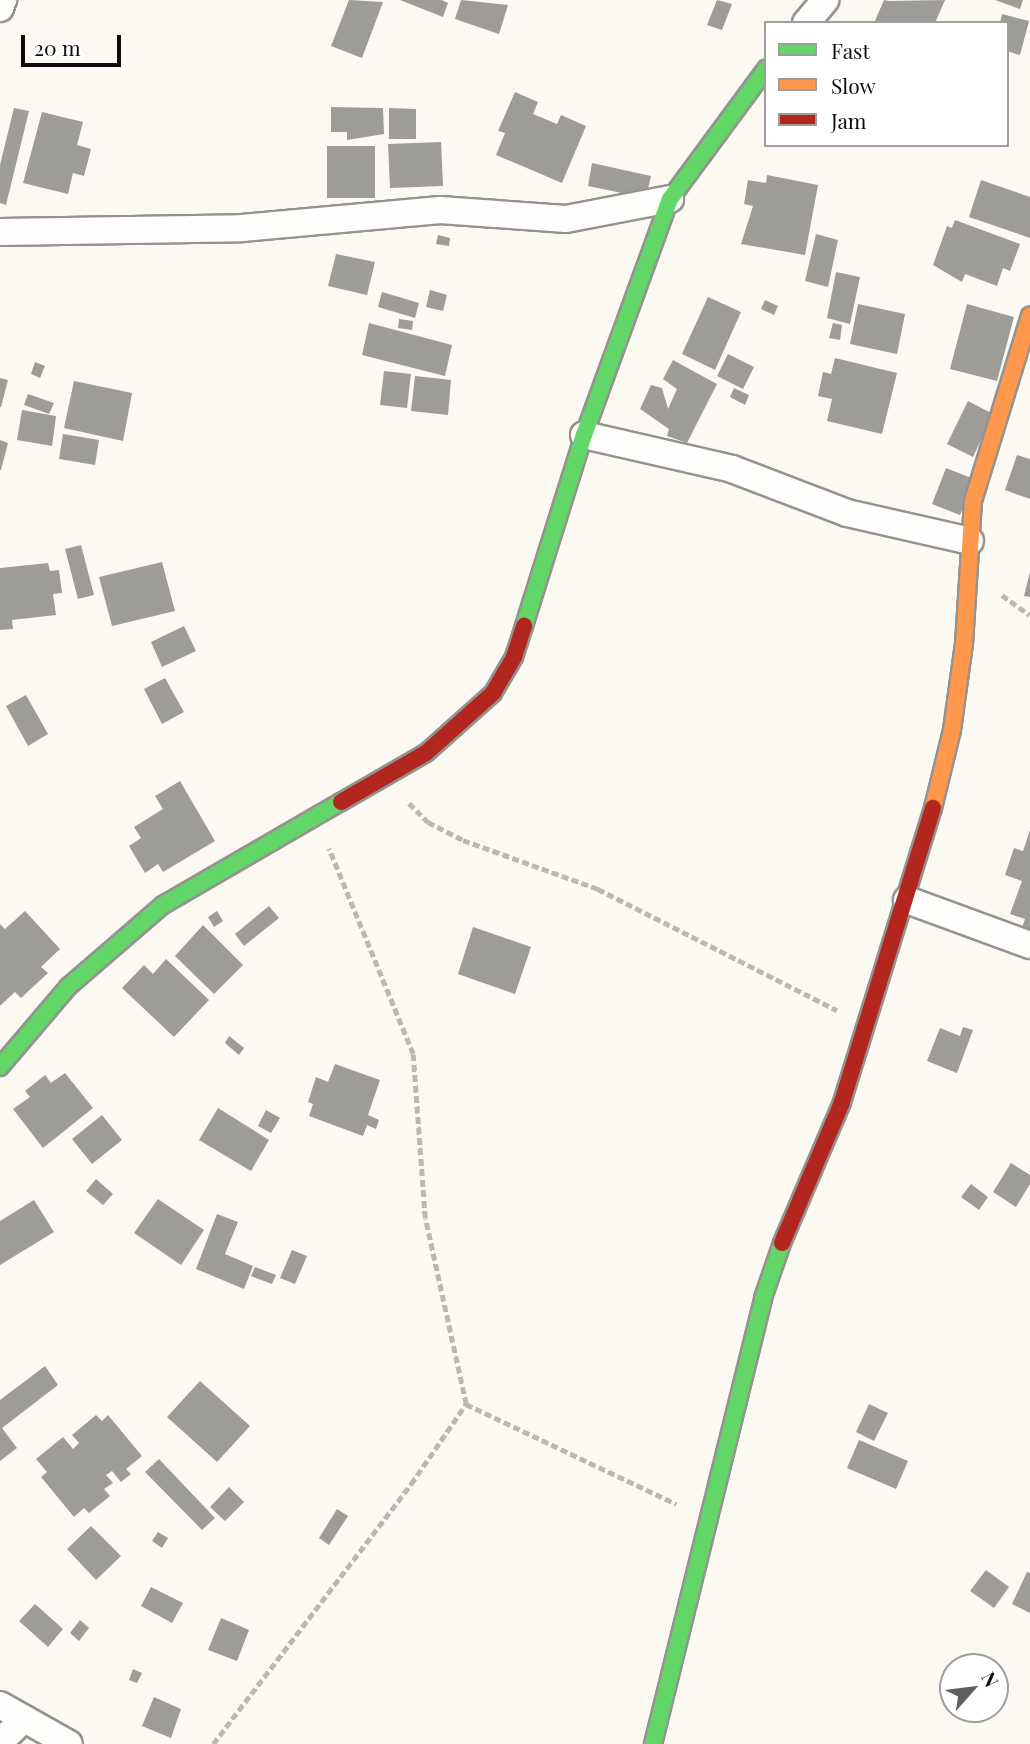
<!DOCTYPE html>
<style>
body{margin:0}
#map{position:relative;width:1030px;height:1744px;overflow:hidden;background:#fbf9f2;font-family:"Playfair Display",serif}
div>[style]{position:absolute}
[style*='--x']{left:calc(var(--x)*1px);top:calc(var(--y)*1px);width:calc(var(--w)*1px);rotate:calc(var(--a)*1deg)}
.building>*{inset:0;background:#9e9c98}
.path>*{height:4.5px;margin-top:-2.25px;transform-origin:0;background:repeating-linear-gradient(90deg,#b8b8b6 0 7px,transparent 0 10.5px)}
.roads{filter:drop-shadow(2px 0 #949390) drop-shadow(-2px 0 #949390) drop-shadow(0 2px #949390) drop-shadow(0 -2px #949390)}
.street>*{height:26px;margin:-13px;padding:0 13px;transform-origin:13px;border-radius:13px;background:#fefefd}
.fast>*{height:16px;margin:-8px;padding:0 8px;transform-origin:8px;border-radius:8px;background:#63d668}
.slow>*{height:16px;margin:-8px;padding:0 8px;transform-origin:8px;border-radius:8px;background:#ff974d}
.jam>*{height:16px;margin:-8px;padding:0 8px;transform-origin:8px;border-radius:8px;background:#b3261e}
span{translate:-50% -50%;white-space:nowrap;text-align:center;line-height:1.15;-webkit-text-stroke:7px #fff;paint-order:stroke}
.legend{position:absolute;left:764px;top:21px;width:245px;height:126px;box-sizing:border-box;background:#fff;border:2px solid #9e9e9e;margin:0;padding:9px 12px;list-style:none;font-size:21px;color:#0d0d0d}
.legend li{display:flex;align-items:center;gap:14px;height:35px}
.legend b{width:35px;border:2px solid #9e9e9e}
.north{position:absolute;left:939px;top:1653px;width:70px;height:70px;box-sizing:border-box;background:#fff;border:2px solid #9e9e9e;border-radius:50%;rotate:62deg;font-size:19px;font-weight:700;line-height:28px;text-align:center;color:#0d0d0d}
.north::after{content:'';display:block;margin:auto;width:24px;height:32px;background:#60605d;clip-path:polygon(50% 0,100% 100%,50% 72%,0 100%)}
.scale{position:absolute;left:21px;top:35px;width:100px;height:32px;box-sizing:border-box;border:4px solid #0d0d0d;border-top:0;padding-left:9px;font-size:21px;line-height:24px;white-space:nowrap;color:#0d0d0d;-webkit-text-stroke:5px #fff;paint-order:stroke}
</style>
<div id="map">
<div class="building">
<i style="clip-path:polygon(349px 0,383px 2px,362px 58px,331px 46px)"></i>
<i style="clip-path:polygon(400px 0,442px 0,448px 3px,443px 17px)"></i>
<i style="clip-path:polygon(461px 0,508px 5px,499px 34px,455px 19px)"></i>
<i style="clip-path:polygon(717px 0,732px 4px,722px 30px,707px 25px)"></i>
<i style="clip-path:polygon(884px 0,889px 1px,945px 0,935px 23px,874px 23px)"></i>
<i style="clip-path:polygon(995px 0,1023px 0,1020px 9px)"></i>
<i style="clip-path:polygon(1002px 14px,1029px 21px,1020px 55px,1007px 51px,1007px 23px,1000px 23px)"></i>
<i style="clip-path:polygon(515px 92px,538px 102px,533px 114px,557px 124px,561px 115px,586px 126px,562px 183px,496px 155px,505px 133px,498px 131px)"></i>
<i style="clip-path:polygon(331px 107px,383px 108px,384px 134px,347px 140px,347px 132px,331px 132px)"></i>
<i style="clip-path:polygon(14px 108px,29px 111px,6px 205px,0 203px,0 165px)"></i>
<i style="clip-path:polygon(389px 108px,416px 109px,416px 139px,389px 139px)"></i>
<i style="clip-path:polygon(42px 112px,83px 122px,77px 145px,91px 149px,84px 176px,73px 173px,68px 194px,23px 183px)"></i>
<i style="clip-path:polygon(441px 142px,443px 186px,390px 188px,388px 144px)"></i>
<i style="clip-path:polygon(327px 146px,375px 146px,375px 198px,327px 198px)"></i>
<i style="clip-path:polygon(592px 163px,651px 176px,646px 198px,588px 186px)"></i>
<i style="clip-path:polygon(767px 175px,818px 185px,805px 255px,741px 244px,753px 206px,744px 204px,748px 180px,766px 183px)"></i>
<i style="clip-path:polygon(981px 180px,1030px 197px,1030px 238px,969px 217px)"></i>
<i style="clip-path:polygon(955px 220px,1020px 244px,1010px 271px,1003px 268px,997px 286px,965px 274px,962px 282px,933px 265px,947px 226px,952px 228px)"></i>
<i style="clip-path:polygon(816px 234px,838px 240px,828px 287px,805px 281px)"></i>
<i style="clip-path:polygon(438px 235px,450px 238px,449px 246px,436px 244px)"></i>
<i style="clip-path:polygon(336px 254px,375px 262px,367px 295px,328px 286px)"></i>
<i style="clip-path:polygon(836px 272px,860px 277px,850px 324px,827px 318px)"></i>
<i style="clip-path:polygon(430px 290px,447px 295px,443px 311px,426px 307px)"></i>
<i style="clip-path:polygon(382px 292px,419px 303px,415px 318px,378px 307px)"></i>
<i style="clip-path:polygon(708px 297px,741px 312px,715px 370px,682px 354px)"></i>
<i style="clip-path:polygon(765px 300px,778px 306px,774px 315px,761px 309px)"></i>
<i style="clip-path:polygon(858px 304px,905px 314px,897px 354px,850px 344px)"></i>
<i style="clip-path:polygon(967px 304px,1014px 317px,997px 381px,950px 369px)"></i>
<i style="clip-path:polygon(399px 319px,413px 321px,412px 330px,398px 328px)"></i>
<i style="clip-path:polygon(369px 323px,452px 345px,445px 376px,362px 355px)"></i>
<i style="clip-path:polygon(833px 323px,842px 325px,840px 340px,829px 338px)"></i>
<i style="clip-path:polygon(728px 354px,754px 367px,743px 389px,717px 376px)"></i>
<i style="clip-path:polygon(835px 358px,897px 373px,882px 434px,827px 421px,832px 399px,818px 396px,823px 372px,831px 374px)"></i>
<i style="clip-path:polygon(673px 360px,717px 384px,687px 443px,667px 436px,669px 429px,640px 409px,651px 385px,662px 388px,668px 409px,677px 389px,663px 379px)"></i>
<i style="clip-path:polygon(35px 362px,45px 366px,40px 378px,31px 374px)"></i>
<i style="clip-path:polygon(384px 371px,411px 374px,407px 408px,380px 405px)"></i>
<i style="clip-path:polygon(415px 376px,451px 380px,448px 415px,411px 411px)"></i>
<i style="clip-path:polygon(0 378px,8px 380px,1px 407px,0 407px)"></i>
<i style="clip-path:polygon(74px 381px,132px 393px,123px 441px,64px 428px)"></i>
<i style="clip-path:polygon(734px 388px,749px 395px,745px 405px,730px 397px)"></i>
<i style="clip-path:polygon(28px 394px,54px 403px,49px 414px,24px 405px)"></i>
<i style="clip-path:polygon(968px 401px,993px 414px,973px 457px,947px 444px)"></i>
<i style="clip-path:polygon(22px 410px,56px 416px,52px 446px,17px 440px)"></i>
<i style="clip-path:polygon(63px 434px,99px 440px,95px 465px,59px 459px)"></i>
<i style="clip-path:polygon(0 440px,8px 443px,1px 470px,0 470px)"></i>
<i style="clip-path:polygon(1017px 455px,1030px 459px,1030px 499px,1005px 490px)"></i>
<i style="clip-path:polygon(946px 468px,974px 479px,960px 515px,932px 504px)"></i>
<i style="clip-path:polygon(81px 545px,94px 595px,78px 599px,65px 549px)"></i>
<i style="clip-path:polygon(162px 562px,175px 611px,112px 626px,99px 577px)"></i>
<i style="clip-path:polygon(48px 563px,50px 571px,59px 570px,62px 593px,53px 594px,56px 615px,12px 620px,13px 629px,0 630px,0 568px)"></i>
<i style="clip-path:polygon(1030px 572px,1030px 597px,1024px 596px)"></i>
<i style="clip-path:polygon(184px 626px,196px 651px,162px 667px,151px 642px)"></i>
<i style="clip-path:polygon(165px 678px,184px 712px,162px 724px,144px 689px)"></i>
<i style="clip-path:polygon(26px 695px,48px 734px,28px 746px,6px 706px)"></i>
<i style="clip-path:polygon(180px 781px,215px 841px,163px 872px,158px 864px,145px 873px,129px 846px,141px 838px,134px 827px,163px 809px,155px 796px)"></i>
<i style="clip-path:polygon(1030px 830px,1030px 941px,1019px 937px,1025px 919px,1010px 914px,1022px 881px,1005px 875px,1014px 848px,1023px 851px)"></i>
<i style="clip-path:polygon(269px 906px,279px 918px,244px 946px,235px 934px)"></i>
<i style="clip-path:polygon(25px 911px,60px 949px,41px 967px,48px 973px,21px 998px,15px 992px,0 1006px,0 924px,5px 929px)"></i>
<i style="clip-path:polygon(217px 911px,223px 921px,214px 927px,208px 917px)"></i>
<i style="clip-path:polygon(203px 925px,243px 965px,214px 994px,175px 956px)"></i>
<i style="clip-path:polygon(473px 927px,531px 947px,515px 994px,458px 974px)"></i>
<i style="clip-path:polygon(166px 959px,209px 1000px,174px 1037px,122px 988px,144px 965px,153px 974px)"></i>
<i style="clip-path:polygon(963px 1027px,973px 1030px,957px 1073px,927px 1061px,940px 1028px,960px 1036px)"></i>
<i style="clip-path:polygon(229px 1036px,244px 1048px,239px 1055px,225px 1043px)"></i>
<i style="clip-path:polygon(335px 1064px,380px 1080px,368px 1115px,379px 1120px,376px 1129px,367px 1125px,363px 1136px,309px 1116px,313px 1104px,308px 1102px,316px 1077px,328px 1082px)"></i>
<i style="clip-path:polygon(65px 1073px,93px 1108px,43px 1148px,13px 1109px,30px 1097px,25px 1091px,45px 1075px,51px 1083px)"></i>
<i style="clip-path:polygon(218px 1108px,269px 1140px,251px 1171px,199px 1140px)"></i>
<i style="clip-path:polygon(266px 1110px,280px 1118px,271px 1133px,258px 1126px)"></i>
<i style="clip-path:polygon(102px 1115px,122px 1140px,92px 1164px,72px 1139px)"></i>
<i style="clip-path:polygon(1011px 1163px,1030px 1175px,1030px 1184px,1016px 1207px,993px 1192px)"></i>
<i style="clip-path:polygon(96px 1179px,113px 1194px,103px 1205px,86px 1191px)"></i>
<i style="clip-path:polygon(971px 1184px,988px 1197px,979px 1210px,961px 1197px)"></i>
<i style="clip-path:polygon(158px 1199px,204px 1230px,181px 1265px,134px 1233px)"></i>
<i style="clip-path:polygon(34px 1200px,54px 1232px,0 1265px,0 1221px)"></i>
<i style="clip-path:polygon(217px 1214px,238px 1222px,225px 1254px,253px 1266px,244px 1289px,196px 1269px)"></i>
<i style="clip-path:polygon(292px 1250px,307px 1256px,295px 1284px,280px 1278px)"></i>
<i style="clip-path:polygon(255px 1267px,276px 1275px,272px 1284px,251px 1276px)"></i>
<i style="clip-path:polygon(45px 1366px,58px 1385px,2px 1428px,17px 1448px,0 1461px,0 1400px)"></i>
<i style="clip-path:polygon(200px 1381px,250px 1426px,217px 1462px,167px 1417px)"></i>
<i style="clip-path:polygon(869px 1404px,888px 1413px,874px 1441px,856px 1432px)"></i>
<i style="clip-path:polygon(96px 1415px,102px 1421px,108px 1415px,142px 1456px,126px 1469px,131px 1474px,121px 1482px,112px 1471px,106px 1475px,113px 1483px,104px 1489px,110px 1496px,89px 1513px,84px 1508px,74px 1517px,41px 1477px,47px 1472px,36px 1459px,63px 1437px,73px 1449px,79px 1443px,72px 1435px)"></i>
<i style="clip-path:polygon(859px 1440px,908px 1461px,896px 1489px,847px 1468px)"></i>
<i style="clip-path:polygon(159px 1459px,215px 1518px,202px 1530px,145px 1472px)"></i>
<i style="clip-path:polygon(229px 1487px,244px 1502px,225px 1521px,210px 1507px)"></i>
<i style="clip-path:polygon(337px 1509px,348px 1516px,329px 1545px,319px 1538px)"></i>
<i style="clip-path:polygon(91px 1526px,121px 1556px,96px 1580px,67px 1549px)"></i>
<i style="clip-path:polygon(158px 1532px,168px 1538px,162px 1548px,152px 1541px)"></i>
<i style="clip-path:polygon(986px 1570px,1009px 1587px,994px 1608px,970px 1591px)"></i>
<i style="clip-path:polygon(1027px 1572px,1030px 1573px,1030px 1613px,1012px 1604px)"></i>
<i style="clip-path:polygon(151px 1587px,183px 1603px,172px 1623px,141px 1606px)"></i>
<i style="clip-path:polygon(35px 1604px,63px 1629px,48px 1647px,19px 1621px)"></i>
<i style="clip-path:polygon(221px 1618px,249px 1630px,237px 1661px,208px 1650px)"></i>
<i style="clip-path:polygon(80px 1620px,89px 1628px,79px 1641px,70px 1633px)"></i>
<i style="clip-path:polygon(133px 1669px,142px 1673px,137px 1683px,129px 1680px)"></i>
<i style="clip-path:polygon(154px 1697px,181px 1709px,171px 1738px,142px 1726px)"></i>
</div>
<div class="path">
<i style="--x:1002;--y:595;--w:34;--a:36"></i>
<i style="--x:409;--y:803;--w:27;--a:45"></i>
<i style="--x:428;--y:822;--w:39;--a:27"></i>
<i style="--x:463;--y:840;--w:144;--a:19.9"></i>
<i style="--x:598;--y:889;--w:268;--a:26.9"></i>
<i style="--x:466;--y:1404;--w:233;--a:25.4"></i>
<i style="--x:213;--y:1744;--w:327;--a:-52.7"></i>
<i style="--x:411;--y:1484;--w:97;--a:-55.5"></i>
<i style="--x:466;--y:1404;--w:190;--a:-102.4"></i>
<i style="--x:425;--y:1218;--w:164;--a:-94.2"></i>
<i style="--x:413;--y:1054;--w:222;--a:-112.3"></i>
</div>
<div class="roads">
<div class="street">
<i style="--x:0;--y:8;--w:9;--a:-69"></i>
<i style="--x:806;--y:23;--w:30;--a:-50"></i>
<i style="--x:0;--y:232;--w:242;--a:-0.9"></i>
<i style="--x:242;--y:228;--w:199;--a:-5.2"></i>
<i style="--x:440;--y:210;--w:126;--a:4.1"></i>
<i style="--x:566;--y:219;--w:106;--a:-10.9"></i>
<i style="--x:584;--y:435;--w:152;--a:12.9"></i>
<i style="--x:732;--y:469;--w:123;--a:20.9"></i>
<i style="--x:847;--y:513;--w:126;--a:12.8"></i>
<i style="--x:907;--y:900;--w:131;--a:20.1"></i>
<i style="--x:0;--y:1705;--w:79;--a:29.5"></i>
<i style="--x:0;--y:1742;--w:33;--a:-44"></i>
</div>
<div class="fast">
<i style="--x:524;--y:626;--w:200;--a:-72.6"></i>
<i style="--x:584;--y:435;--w:251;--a:-70"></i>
<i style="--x:670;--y:199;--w:162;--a:-53.6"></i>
<i style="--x:0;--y:1067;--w:106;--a:-49.6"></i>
<i style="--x:69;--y:986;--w:124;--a:-40.8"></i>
<i style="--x:163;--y:905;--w:206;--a:-30.1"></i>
<i style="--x:653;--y:1744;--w:459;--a:-76.1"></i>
<i style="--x:763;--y:1298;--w:58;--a:-70.9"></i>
</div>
<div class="slow">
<i style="--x:933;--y:808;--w:80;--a:-76.3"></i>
<i style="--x:952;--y:730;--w:87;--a:-82.1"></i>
<i style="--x:964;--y:644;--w:143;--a:-86.4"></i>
<i style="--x:973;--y:501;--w:194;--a:-72.9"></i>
</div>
<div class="jam">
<i style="--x:341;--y:802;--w:98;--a:-30"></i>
<i style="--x:426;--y:753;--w:90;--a:-41.8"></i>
<i style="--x:493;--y:693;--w:42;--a:-59.7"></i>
<i style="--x:514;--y:657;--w:33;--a:-72"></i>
<i style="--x:782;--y:1243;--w:153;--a:-66.9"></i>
<i style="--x:842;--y:1102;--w:308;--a:-72.8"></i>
</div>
</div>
<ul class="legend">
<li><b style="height:9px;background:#63d668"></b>Fast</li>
<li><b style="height:9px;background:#ff974d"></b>Slow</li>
<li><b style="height:9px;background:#b3261e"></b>Jam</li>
</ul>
<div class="north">N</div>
<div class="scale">20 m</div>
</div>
